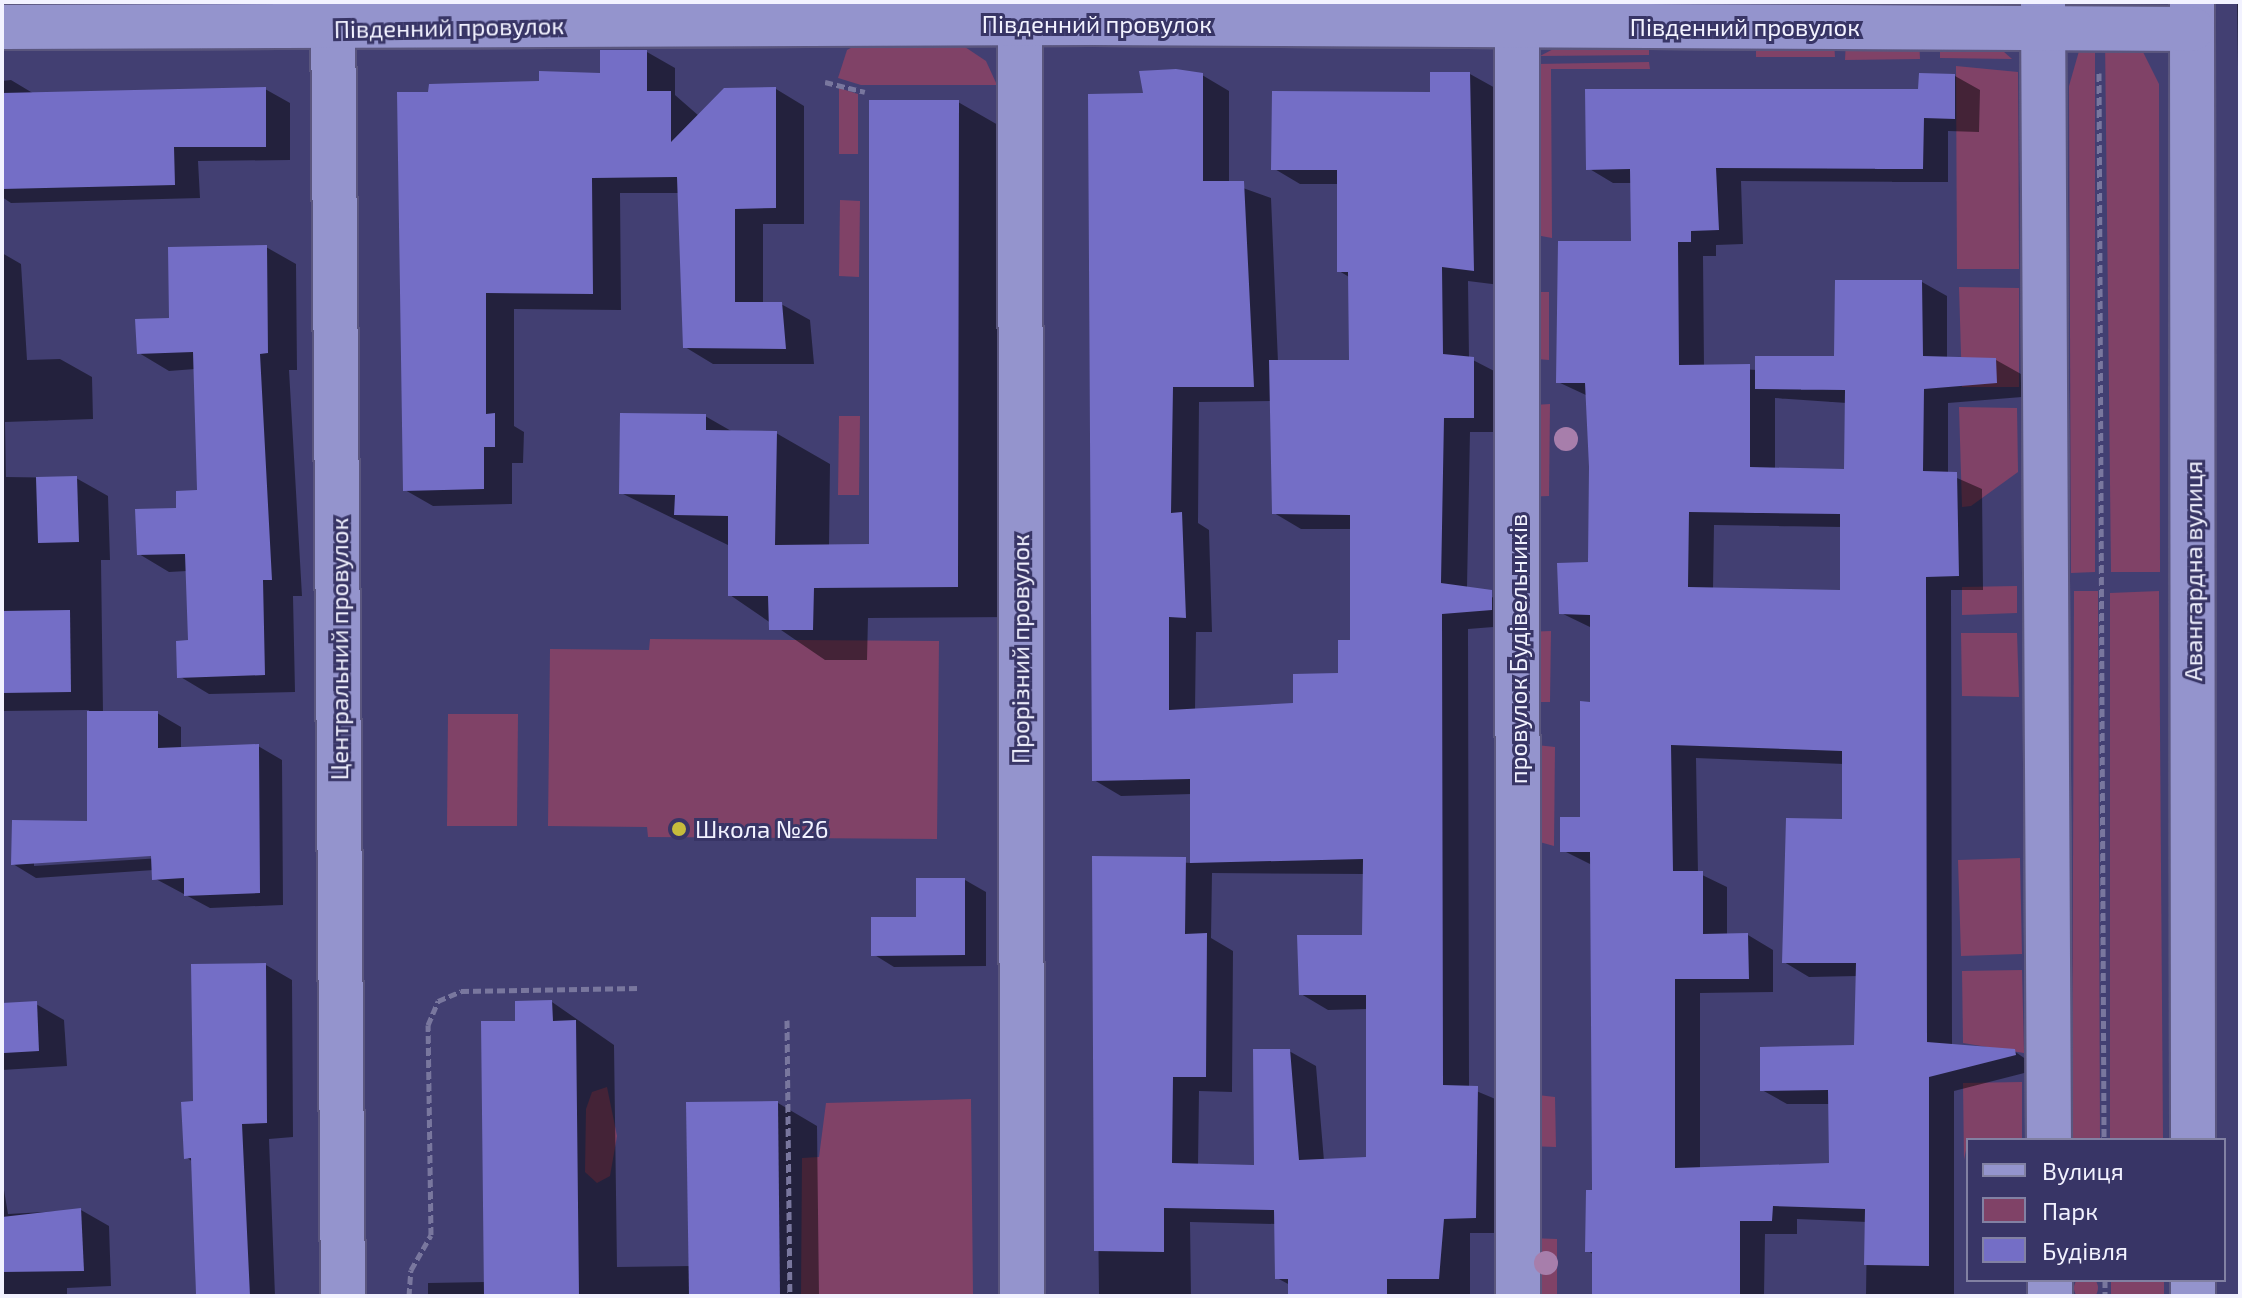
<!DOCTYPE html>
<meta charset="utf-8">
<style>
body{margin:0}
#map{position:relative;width:2242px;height:1298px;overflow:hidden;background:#423f72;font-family:"Exo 2",sans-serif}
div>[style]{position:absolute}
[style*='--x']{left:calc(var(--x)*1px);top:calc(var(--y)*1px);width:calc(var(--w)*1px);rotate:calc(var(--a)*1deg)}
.green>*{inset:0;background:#804267}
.round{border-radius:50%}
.shadow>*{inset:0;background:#0007}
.building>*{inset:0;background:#746ec6}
.path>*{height:5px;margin-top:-2.5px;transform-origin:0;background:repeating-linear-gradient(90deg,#79779e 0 8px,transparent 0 12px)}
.roads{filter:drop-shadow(2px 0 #5a567e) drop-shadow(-2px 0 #5a567e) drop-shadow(0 2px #5a567e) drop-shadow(0 -2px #5a567e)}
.minor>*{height:44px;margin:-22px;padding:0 22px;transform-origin:22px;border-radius:22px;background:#9494cd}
.trees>*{width:24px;height:24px;margin:-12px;border-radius:50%;background:#a77eab}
.dots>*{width:22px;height:22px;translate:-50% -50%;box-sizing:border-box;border:4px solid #383566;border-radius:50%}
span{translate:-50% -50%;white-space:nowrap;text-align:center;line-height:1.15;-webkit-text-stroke:6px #383566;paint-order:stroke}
.street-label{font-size:24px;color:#f2f2ff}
.poi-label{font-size:24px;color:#f2f2ff}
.left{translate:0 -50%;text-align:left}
.frame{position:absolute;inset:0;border:4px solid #f2f2ff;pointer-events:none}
.legend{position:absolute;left:1966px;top:1138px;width:260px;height:144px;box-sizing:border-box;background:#383566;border:2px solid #8281a3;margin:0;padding:10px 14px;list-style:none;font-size:24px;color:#f2f2ff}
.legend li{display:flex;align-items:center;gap:16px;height:40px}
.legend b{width:40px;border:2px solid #8281a3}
</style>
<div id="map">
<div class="green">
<i style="clip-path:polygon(1919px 37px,1920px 59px,1845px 60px,1846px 40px)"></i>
<i style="clip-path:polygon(2105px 38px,2141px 48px,2159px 84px,2160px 572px,2111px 572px)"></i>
<i style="clip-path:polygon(1834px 40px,1835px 57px,1756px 57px,1756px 43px)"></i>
<i style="clip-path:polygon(1940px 41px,1995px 44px,2012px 59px,1940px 58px)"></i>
<i style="clip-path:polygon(1649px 42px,1649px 55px,1540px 56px,1563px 44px)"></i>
<i style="clip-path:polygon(860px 43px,962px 45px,986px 61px,997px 85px,861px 85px,838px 78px,847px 50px)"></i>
<i style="clip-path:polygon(2095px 43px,2095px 572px,2071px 573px,2069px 86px,2079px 51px)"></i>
<i style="clip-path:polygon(1649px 62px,1650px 69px,1551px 69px,1552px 238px,1525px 233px,1537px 64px)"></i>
<i style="clip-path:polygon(1956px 66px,2018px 72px,2019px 269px,1957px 269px)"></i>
<i style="clip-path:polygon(839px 88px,858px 94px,858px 154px,839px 154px)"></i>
<i style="clip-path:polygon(840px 200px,860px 201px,859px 277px,839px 276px)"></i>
<i style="clip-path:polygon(1959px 287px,2019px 288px,2019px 387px,1962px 387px)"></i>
<i style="clip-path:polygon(1540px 292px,1549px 292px,1549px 360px,1523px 358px,1527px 301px)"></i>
<i style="clip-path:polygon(1550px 404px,1549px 496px,1524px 497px,1534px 405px)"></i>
<i style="clip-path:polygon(1959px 407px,2017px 408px,2018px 472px,1971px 506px,1962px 507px)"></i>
<i style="clip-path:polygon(839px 416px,860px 416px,859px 495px,838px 495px)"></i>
<i style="clip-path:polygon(2017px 586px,2017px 613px,1962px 615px,1962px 587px)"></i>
<i style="clip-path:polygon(2074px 591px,2098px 591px,2100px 1140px,2072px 1140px)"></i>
<i style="clip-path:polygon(2159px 591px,2163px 1140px,2110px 1140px,2110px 593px)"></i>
<i style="clip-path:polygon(1551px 631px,1550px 702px,1524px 702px,1525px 632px)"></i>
<i style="clip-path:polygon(1961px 633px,2017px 633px,2019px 697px,1962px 696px)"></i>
<i style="clip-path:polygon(650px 639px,939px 641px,937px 839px,648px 837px,647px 827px,548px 826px,550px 649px,649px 650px)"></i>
<i style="clip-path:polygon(448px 714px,518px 714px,517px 826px,447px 826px)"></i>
<i style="clip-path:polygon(1527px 744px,1555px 747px,1554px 846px,1536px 841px)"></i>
<i style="clip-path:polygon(2020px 858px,2022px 954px,1961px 956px,1958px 860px)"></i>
<i style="clip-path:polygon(2022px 970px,2024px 1053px,1963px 1043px,1962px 971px)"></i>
<i style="clip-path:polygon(2022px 1082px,2022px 1140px,1968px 1140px,1964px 1160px,1963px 1083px)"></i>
<i style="clip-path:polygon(607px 1087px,617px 1136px,610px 1176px,597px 1183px,585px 1172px,586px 1109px,592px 1092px)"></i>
<i style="clip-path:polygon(1529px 1094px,1555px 1097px,1556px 1147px,1528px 1146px)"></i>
<i style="clip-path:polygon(971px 1099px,973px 1296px,801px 1296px,802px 1158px,819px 1157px,826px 1103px)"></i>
<i style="clip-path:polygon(1530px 1238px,1557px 1239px,1557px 1296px,1529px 1296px)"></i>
<i class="round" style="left:2074px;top:1276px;width:24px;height:24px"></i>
<i style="clip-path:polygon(2111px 1280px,2164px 1280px,2164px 1296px,2111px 1296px)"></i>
</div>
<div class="shadow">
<i style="clip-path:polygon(2237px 2px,2240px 2px,2240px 69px,2238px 68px)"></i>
<i style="clip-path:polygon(647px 52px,675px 68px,675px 95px,699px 116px,776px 89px,804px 106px,804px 224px,763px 224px,763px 304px,781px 304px,810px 320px,814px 364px,713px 364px,685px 347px,680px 193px,620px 193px,621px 310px,514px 309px,514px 426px,524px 432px,523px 463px,512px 463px,512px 504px,433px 506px,405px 490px,430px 94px,602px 75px)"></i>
<i style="clip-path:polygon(evenodd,1470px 74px,1497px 89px,1500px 285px,1468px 281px,1469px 358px,1500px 374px,1500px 432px,1470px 432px,1467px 588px,1519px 607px,1519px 625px,1468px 629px,1469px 1088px,1505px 1103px,1502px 1233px,1470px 1233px,1470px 1296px,1290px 1296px,1290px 1285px,1277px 1278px,1276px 1224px,1190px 1222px,1191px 1296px,1099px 1296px,1094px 858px,1192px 863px,1192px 794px,1121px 796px,1094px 780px,1146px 95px,1202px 75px,1229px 91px,1229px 183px,1271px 198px,1278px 362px,1351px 362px,1351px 278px,1339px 271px,1339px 184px,1300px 184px,1273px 168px,1470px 74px,1272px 401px,1274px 513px,1301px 529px,1352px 529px,1352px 642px,1340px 675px,1295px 704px,1195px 711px,1196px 632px,1212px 632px,1209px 530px,1198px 523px,1199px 402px,1272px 401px,1470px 74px,1212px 873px,1365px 874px,1364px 938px,1301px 994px,1328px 1010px,1368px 1009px,1368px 1159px,1324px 1161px,1316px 1066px,1289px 1051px,1256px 1167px,1198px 1166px,1199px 1091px,1232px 1092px,1233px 951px,1211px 938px,1212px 873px)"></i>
<i style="clip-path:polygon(evenodd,1955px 76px,1980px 90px,1979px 132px,1948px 131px,1948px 182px,1741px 181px,1743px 244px,1716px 245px,1716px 256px,1703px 256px,1704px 367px,1757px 370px,1836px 358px,1922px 282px,1947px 296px,1947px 359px,1996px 360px,2021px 374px,2022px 397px,1948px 403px,1948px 474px,1982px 489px,1983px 590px,1951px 590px,1952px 1046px,2014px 1051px,2040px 1069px,1954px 1091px,1954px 1296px,1866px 1296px,1867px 1222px,1797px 1219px,1797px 1234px,1765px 1234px,1764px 1296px,1594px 1296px,1594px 1255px,1587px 1250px,1594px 1192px,1592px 865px,1562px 850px,1582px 819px,1592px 704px,1592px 628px,1561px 613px,1590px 564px,1591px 467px,1588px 396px,1558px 382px,1633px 243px,1632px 183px,1613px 183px,1588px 168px,1920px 91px,1955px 76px,1775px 398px,1847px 403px,1846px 471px,1775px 469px,1775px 398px,1955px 76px,1714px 525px,1842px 527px,1842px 592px,1713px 590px,1714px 525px,1955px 76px,1696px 758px,1844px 764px,1844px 821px,1784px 962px,1809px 977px,1858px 976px,1856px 1047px,1762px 1090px,1787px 1104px,1831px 1104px,1831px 1165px,1700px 1169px,1700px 993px,1773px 992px,1773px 950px,1748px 935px,1727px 936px,1727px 887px,1698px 873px,1696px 758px)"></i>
<i style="clip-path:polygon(11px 80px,36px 95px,265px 89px,290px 103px,290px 160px,198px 161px,200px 198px,11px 203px,2px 197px,2px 81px)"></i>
<i style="clip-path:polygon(958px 102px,1012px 133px,1012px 617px,868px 618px,867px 660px,825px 660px,730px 595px,730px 546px,621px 493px,705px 416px,733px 432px,776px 433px,830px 464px,829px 546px,871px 546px)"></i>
<i style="clip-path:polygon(266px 247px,296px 264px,297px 370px,289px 370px,302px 596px,293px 596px,295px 692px,209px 694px,179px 676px,190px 642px,187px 571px,169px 572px,139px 554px,199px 492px,195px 369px,169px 371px,139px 353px)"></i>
<i style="clip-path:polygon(evenodd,2px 253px,21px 264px,27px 360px,60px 359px,92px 377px,93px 419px,5px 422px,6px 477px,76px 478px,108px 496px,110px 560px,101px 560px,103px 713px,157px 713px,181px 727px,181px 749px,258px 746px,282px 760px,283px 905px,210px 908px,154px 878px,154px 870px,36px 878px,13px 864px,89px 823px,89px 710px,2px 711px,2px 253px,161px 854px,161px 858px,34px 866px,34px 862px,161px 854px)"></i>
<i style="clip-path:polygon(965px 880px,986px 892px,986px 966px,894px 967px,873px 954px)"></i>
<i style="clip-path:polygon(266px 965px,292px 980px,293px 1137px,269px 1139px,275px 1296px,196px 1296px,193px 1162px,186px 1157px,195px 1103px)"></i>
<i style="clip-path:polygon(552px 1002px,614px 1045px,617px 1267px,691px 1266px,778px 1103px,817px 1126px,819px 1296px,428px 1296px,428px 1283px,486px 1282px,517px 1023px)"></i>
<i style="clip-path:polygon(36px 1004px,64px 1020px,67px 1066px,2px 1070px,2px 1005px)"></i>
<i style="clip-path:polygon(2px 1178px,8px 1214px,81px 1210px,109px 1226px,111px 1286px,67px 1288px,67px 1296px,2px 1296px)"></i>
</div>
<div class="building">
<i style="clip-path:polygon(600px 50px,647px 50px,647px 91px,671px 91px,671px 142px,724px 88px,776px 87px,776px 208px,735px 209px,735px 302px,782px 302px,786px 349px,683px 348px,677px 177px,592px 178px,593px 294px,486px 293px,486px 414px,495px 413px,495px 447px,484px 447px,484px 489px,403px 491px,397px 92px,428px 92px,429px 84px,539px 81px,539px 71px,600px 73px)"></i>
<i style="clip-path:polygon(1176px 69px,1203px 73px,1203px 181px,1244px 181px,1254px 387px,1173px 387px,1171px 513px,1182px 512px,1186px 618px,1169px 617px,1169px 710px,1293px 703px,1293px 674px,1338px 673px,1338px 640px,1350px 640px,1350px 515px,1272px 514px,1269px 360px,1349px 360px,1348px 272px,1337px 272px,1337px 170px,1271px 170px,1272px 91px,1430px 92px,1430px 72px,1470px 72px,1474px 271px,1442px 267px,1443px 354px,1474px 357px,1474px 418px,1444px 418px,1441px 583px,1492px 590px,1492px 610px,1442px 614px,1443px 1085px,1478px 1086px,1476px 1218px,1444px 1219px,1439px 1279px,1387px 1279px,1387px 1296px,1288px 1296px,1288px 1279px,1275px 1279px,1274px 1210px,1164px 1208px,1164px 1252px,1094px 1251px,1092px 856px,1186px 857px,1185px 934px,1207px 933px,1206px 1077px,1173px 1077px,1172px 1163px,1254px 1165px,1253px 1049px,1290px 1049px,1299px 1160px,1366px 1157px,1366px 995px,1299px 995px,1297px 935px,1362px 935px,1363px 859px,1190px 863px,1190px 779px,1092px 781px,1088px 94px,1143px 93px,1139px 71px)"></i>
<i style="clip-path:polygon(evenodd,1919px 73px,1955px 74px,1955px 119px,1924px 118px,1923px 169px,1716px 168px,1719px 230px,1691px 231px,1691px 242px,1678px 242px,1679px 365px,1750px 364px,1750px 467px,1844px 469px,1845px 390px,1755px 389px,1755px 356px,1834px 356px,1835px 280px,1922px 280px,1923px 356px,1996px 358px,1997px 383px,1924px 389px,1923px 471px,1957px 472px,1959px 576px,1926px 577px,1927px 1042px,2015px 1049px,2016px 1055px,1929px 1077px,1929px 1266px,1864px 1265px,1865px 1209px,1773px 1206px,1772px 1221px,1740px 1221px,1740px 1296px,1592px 1296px,1592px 1252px,1585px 1252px,1586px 1190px,1592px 1190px,1590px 852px,1560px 852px,1560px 817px,1580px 817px,1580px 701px,1590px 702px,1590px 615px,1559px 614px,1557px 563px,1588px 562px,1589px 467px,1585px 383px,1556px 383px,1558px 241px,1631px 241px,1630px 169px,1586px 170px,1585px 89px,1918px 89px,1919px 73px,1689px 512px,1840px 514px,1840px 590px,1688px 587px,1689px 512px,1919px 73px,1671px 745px,1842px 751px,1842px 819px,1786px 818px,1782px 963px,1856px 963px,1854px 1045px,1760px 1047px,1760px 1091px,1828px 1090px,1829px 1163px,1675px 1168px,1675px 979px,1749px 979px,1748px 933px,1703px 934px,1703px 871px,1673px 871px,1671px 745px)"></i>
<i style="clip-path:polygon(266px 87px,266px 147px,174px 147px,175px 185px,2px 189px,2px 93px)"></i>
<i style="clip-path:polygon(869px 100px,959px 100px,958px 587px,814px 588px,813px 630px,769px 630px,768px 596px,728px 596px,728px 516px,674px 515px,675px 495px,619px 494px,620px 413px,706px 414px,706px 430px,777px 431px,775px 545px,869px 544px)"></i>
<i style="clip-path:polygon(267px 245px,268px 353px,260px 354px,272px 580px,263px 580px,265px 675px,177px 678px,176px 641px,188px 640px,185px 554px,137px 555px,135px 509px,176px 508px,176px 491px,197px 490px,193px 352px,137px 354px,135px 319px,169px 318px,168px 247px)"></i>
<i style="clip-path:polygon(77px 476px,79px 542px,38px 543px,36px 477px)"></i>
<i style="clip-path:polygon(70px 610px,71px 692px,2px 693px,2px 611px)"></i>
<i style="clip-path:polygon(87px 711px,158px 711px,158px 748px,259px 744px,260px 893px,184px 896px,184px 878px,152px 880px,151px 856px,11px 865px,12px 820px,87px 821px)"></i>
<i style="clip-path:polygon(916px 878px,965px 878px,965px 955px,871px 956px,871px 917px,916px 917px)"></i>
<i style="clip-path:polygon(266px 963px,267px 1123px,242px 1124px,250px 1296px,196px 1296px,191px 1158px,184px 1159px,181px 1102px,193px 1101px,191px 964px)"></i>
<i style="clip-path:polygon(552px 1000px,553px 1021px,576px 1020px,579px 1296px,484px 1296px,481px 1021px,515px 1021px,515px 1001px)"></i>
<i style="clip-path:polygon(37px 1001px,39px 1051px,4px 1053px,2px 1003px)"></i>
<i style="clip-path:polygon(778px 1101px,780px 1296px,689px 1296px,686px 1102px)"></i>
<i style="clip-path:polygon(81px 1208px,84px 1271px,2px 1272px,2px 1217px)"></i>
</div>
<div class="path">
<i style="--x:2099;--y:73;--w:1067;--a:89.73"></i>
<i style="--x:825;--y:82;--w:41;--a:14"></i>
<i style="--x:787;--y:1020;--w:276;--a:89.4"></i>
<i style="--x:2105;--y:1280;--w:16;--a:90"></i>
<i style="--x:409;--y:1296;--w:26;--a:-86"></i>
<i style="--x:411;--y:1270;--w:40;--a:-60.3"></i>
<i style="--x:431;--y:1235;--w:210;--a:-90.8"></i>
<i style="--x:428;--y:1025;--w:26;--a:-67"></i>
<i style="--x:438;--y:1001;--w:25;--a:-23"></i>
<i style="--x:461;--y:991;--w:178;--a:-1"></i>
</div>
<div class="roads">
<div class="minor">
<i style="--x:333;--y:2;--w:1294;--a:89.56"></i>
<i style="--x:1020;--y:2;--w:1294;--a:89.91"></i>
<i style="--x:1517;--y:2;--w:1294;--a:89.96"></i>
<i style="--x:2043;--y:2;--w:1138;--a:89.7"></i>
<i style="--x:2192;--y:2;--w:1138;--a:89.95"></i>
<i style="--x:2;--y:27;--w:1092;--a:-0.21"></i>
<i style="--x:1094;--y:23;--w:1098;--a:0.31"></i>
<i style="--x:2050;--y:1280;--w:16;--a:90"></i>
<i style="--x:2193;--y:1280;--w:16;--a:90"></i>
</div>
</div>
<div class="trees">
<i style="left:1566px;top:439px"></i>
<i style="left:1546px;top:1263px"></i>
</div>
<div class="dots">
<i style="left:679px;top:829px;background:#c6bc3c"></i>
</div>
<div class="street-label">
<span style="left:1097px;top:24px">Південний провулок</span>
<span style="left:449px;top:27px;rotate:-1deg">Південний провулок</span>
<span style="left:1745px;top:27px">Південний провулок</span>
<span style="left:2193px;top:571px;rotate:-90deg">Авангардна вулиця</span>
<span style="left:339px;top:649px;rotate:-90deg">Центральний провулок</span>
<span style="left:1020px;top:649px;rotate:-90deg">Прорізний провулок</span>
<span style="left:1518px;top:649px;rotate:-90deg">провулок Будівельників</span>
</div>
<div class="poi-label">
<span class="left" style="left:695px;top:829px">Школа №26</span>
</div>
<div class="frame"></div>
<ul class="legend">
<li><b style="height:10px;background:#9494cd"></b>Вулиця</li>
<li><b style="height:22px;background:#804267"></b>Парк</li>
<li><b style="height:22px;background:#746ec6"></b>Будівля</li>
</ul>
</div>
